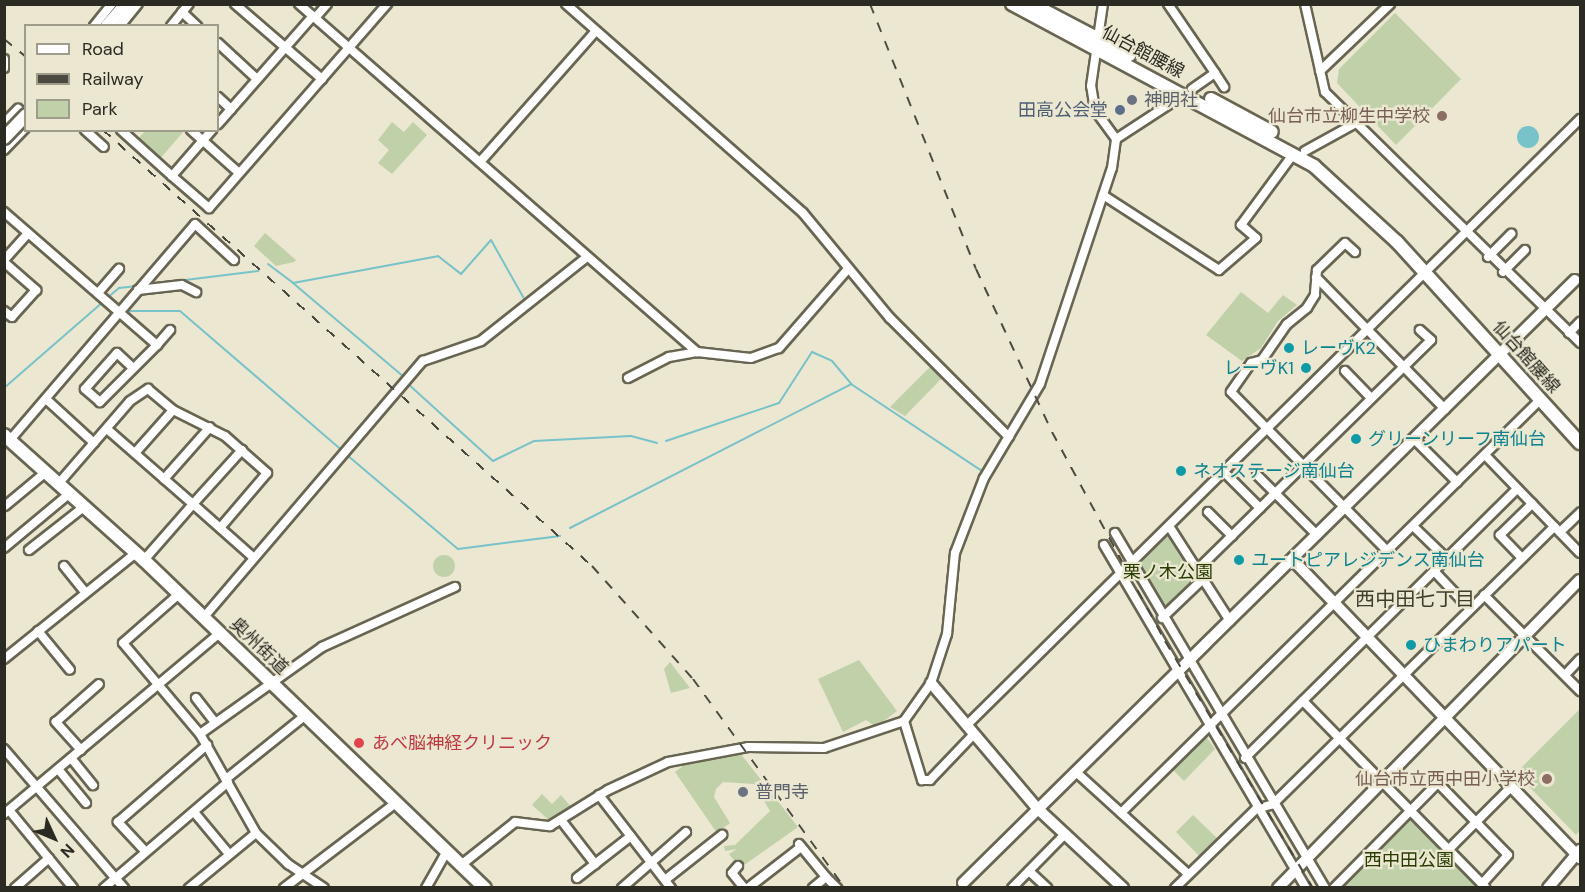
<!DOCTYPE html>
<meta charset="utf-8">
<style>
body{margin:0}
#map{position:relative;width:1585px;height:892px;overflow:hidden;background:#ebe7d1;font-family:"DM Sans","Noto Sans JP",sans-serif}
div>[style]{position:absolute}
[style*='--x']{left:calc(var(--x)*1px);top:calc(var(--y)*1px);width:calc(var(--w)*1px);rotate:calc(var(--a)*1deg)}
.green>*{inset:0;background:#c0d1aa}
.round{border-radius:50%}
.water>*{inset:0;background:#78c2c9}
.stream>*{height:2px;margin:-1px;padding:0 1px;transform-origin:1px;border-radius:1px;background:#78c2c9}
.roads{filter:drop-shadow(2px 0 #686552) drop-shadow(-2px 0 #686552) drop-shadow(0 2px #686552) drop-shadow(0 -2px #686552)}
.minor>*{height:8px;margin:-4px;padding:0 4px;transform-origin:4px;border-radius:4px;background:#fff}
.tertiary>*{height:10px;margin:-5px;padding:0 5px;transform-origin:5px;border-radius:5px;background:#fff}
.secondary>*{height:12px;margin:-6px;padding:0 6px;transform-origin:6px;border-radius:6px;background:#fff}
.rail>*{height:2px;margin-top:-1px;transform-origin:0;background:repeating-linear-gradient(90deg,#4c4a40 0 10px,transparent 0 20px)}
.bridges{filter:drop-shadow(2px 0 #686552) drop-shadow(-2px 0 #686552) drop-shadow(0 2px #686552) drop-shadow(0 -2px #686552)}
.secondary-bridge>*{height:12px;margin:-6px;padding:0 6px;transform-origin:6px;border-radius:6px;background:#fff}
.dots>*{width:16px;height:16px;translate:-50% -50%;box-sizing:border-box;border:3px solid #ebe7d1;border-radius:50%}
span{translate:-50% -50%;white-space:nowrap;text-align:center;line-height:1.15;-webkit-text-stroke:4.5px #ebe7d1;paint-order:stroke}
.street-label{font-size:18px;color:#2c2b23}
.worship-label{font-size:18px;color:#5b616d}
.left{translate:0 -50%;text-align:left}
.service-label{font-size:18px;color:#4e5e75}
.right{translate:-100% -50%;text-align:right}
.education-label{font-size:18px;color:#785e54}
.culture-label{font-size:18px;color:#0d838f}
.park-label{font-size:18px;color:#283b00}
.health-label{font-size:18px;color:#be3a42}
.neighbourhood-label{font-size:20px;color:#3f3c2a}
.frame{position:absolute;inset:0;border:6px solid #2c2b23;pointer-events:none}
.legend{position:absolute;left:24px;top:24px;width:195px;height:108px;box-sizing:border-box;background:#ebe7d1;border:2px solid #9f9c8b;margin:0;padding:8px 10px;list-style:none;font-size:18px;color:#2c2b23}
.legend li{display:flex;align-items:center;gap:12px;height:30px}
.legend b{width:30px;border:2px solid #9f9c8b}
.north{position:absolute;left:24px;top:808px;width:60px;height:60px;-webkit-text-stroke:4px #ebe7d1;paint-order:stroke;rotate:134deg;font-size:16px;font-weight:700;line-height:24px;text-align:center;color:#2c2b23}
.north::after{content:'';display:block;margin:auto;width:21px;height:27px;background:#2c2b23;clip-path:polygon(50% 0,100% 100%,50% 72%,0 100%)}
</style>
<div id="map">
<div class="green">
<i style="clip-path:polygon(1395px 13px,1461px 79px,1396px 145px,1337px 83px,1339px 69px)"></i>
<i style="clip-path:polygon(392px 122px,404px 132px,413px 122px,427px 135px,392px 174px,378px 163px,389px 150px,378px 140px)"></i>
<i style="clip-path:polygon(145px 131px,184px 130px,184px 131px,158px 161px,136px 141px)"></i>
<i style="clip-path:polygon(265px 233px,296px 260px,294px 262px,276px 266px,254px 246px)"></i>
<i style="clip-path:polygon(1241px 292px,1268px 313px,1283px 295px,1297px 305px,1278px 321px,1261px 348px,1242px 361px,1206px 335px)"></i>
<i style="clip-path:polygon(932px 365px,944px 376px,905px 416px,890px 407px)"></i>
<i style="clip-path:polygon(1169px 533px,1197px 580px,1166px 610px,1137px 562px)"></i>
<i class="round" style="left:433px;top:555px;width:22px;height:22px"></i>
<i style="clip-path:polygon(859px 660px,897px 711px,876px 727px,866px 720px,843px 732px,818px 679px)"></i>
<i style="clip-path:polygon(670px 662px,690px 688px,671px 693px,664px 669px)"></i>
<i style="clip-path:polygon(1580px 709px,1580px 830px,1576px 835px,1516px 773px)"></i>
<i style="clip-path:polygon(1205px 735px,1215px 749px,1184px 781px,1172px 769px)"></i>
<i style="clip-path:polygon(740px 753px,798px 827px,740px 868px,729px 854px,737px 849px,725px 851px,724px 846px,735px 845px,770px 811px,754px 784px,723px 782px,716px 789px,714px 797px,730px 823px,717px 833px,675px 772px,685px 764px)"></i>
<i style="clip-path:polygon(542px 794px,552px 804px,561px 795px,573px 809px,550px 821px,532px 805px)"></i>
<i style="clip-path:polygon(1193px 815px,1218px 839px,1200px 857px,1176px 832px)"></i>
<i style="clip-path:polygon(1409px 818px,1477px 887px,1343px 888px)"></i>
</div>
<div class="water">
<i class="round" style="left:1517px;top:126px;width:22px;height:22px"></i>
</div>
<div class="stream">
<i style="--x:268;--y:264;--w:31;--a:37"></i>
<i style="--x:293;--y:283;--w:147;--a:-10.5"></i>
<i style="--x:438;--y:256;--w:29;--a:38"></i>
<i style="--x:461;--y:274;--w:45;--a:-48.6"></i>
<i style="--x:491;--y:240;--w:71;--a:60.6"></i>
<i style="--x:293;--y:283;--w:147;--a:40.3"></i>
<i style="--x:145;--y:285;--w:114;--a:-7.1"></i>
<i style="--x:107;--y:298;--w:16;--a:-40"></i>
<i style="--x:119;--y:288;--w:18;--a:-6"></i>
<i style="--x:126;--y:311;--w:54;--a:0"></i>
<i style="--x:180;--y:311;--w:215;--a:40.7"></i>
<i style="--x:407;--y:383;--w:116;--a:42.2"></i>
<i style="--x:493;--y:461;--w:46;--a:-26"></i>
<i style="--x:534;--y:441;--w:97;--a:-3"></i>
<i style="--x:631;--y:436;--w:27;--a:15"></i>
<i style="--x:4;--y:388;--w:131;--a:-41"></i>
<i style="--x:666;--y:441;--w:119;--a:-18.6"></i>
<i style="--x:779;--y:403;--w:61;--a:-57.1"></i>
<i style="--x:812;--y:352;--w:22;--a:24"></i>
<i style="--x:832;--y:361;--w:30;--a:50"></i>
<i style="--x:347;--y:455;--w:145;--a:40.3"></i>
<i style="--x:458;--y:549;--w:103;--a:-7.3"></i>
<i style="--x:570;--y:528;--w:316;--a:-27.1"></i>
<i style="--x:851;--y:384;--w:157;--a:33.6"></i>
</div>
<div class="roads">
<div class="minor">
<i style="--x:235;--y:4;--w:115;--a:40.8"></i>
<i style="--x:299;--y:4;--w:529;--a:41.17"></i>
<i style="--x:566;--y:4;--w:316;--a:41.4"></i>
<i style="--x:803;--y:213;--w:136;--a:50.4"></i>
<i style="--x:890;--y:318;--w:168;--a:45"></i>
<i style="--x:1168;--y:4;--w:83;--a:55.7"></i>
<i style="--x:1215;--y:73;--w:28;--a:145"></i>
<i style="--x:1305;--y:4;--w:90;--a:77.2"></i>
<i style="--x:1325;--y:92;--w:358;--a:44.5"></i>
<i style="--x:182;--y:12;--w:21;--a:43"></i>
<i style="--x:315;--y:18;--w:18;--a:-49"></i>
<i style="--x:94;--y:26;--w:28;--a:-51"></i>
<i style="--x:120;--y:26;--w:28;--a:-51"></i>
<i style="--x:171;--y:26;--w:28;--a:-51"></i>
<i style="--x:218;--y:43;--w:53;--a:42.7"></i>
<i style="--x:4;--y:59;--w:9;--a:90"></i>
<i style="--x:1320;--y:71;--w:97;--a:-43.7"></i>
<i style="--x:1215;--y:73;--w:17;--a:57"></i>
<i style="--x:218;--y:97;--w:18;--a:43"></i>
<i style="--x:4;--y:123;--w:20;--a:-45"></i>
<i style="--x:18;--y:109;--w:11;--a:41"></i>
<i style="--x:218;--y:124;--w:144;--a:-48.7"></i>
<i style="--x:85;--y:130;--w:25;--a:42"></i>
<i style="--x:121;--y:130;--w:69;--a:42"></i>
<i style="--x:172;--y:176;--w:61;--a:-49"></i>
<i style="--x:191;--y:130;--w:63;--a:41.8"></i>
<i style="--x:1116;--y:139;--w:82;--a:-33.1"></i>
<i style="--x:4;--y:150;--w:32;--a:-46"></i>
<i style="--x:1305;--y:151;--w:58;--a:-28.8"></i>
<i style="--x:480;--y:162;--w:175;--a:-48.5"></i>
<i style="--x:172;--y:176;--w:49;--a:40.9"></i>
<i style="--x:209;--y:208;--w:271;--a:-48.9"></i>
<i style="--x:1103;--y:195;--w:138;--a:32.9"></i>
<i style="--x:1219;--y:270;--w:49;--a:-40.9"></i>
<i style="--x:1256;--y:238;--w:20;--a:-139"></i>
<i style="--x:1241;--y:225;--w:89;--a:-53.6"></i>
<i style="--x:4;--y:212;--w:203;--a:41"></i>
<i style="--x:157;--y:345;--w:81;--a:135"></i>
<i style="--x:100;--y:402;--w:20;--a:-139"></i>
<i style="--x:85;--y:389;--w:48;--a:-48.4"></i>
<i style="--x:117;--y:353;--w:19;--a:43"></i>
<i style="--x:1355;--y:252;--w:13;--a:-138"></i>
<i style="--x:1345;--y:243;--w:39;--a:136"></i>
<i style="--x:1317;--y:270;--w:25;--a:95"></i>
<i style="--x:1315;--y:295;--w:15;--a:122"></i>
<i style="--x:1307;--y:308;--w:26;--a:141"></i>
<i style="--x:1287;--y:324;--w:44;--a:124.8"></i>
<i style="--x:1262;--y:360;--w:11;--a:165"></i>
<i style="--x:1251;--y:363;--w:35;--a:125"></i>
<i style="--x:1231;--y:392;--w:223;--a:45.5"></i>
<i style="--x:1488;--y:257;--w:33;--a:-45"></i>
<i style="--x:4;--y:260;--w:36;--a:-48"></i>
<i style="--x:4;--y:262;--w:43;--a:41.2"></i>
<i style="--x:36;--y:290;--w:36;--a:132"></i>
<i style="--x:12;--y:317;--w:10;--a:-143"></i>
<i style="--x:1503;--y:272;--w:31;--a:-45"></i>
<i style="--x:1316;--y:277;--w:185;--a:45.7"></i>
<i style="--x:138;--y:290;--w:44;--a:-6.5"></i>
<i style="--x:182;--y:285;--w:16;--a:27"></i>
<i style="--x:98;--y:293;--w:32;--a:-49"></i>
<i style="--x:1569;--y:333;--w:16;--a:-45"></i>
<i style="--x:157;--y:345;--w:20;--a:-49"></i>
<i style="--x:1345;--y:371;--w:37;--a:46"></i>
<i style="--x:628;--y:378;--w:46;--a:-27.1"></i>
<i style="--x:669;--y:357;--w:28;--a:-10"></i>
<i style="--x:697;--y:352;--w:54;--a:6.3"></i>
<i style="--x:751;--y:358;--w:30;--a:-20"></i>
<i style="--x:779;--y:348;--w:105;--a:-48.9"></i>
<i style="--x:46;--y:399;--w:65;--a:42.5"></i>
<i style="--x:107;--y:429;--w:114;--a:41.1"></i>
<i style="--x:193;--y:504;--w:73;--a:-47.8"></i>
<i style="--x:1414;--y:439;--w:61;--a:45"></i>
<i style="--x:10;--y:440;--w:284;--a:-49.4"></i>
<i style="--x:195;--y:224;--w:53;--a:42.7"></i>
<i style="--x:135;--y:453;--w:57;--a:-48.5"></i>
<i style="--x:1485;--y:455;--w:136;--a:45.9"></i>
<i style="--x:1224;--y:472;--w:51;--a:45"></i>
<i style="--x:1257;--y:475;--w:85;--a:45"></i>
<i style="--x:164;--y:479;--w:69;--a:-48.5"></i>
<i style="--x:59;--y:483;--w:108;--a:-49.1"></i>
<i style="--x:130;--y:401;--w:22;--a:-34"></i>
<i style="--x:148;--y:389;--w:33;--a:40"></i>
<i style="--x:173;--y:410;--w:58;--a:26.6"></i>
<i style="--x:225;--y:436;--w:56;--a:41.4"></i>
<i style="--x:267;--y:473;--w:72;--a:130.5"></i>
<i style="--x:5;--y:506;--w:53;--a:-39.7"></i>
<i style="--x:1208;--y:512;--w:34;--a:45"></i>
<i style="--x:1169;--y:526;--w:113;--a:57.3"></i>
<i style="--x:1413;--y:526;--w:46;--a:44.1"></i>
<i style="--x:1560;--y:532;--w:28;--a:-44"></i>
<i style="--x:1115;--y:533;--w:412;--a:59.4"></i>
<i style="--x:1104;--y:545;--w:398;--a:59.5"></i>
<i style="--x:4;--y:548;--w:86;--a:-39.8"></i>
<i style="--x:29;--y:550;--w:71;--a:-38.2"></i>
<i style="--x:1522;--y:558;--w:32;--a:-134"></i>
<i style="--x:1500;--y:535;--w:45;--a:-44.1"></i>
<i style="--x:144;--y:560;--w:74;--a:-48.8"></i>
<i style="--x:193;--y:504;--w:81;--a:41.5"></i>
<i style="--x:64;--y:566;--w:33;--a:51"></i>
<i style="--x:1197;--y:570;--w:328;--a:-44.5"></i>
<i style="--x:1431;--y:340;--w:15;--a:-138"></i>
<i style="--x:1434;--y:571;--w:52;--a:46.5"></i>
<i style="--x:179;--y:594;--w:74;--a:138.8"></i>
<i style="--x:123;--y:643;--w:119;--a:49.8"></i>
<i style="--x:200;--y:734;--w:114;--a:60.5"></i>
<i style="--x:256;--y:833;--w:87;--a:140.6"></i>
<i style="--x:1484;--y:595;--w:136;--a:45"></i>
<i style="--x:204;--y:617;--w:337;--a:-49.5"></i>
<i style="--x:423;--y:361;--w:61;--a:-19"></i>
<i style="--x:481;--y:341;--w:135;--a:-38.4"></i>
<i style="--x:1162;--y:618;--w:57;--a:-43.6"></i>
<i style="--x:38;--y:631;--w:50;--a:50.6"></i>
<i style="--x:4;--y:659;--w:169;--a:-38.8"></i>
<i style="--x:1565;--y:675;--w:22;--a:-47"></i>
<i style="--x:196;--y:698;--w:31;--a:52"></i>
<i style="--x:1303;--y:701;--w:260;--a:45.6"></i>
<i style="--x:904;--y:721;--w:62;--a:73"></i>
<i style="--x:922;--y:780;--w:8;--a:0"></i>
<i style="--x:930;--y:780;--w:64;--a:-46.3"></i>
<i style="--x:967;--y:725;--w:862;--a:-44.67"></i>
<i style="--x:200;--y:734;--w:150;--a:-35.5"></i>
<i style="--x:322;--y:647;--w:146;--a:-24.3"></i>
<i style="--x:4;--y:749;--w:184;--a:49.2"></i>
<i style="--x:81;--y:750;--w:38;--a:-132"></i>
<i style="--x:56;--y:722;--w:57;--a:-41.5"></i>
<i style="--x:71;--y:758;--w:35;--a:51"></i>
<i style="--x:1245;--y:758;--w:383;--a:-44.7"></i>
<i style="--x:58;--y:769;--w:44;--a:50.5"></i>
<i style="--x:1076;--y:772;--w:151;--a:42.3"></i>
<i style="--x:226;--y:779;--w:102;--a:-38.7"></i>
<i style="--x:599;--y:795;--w:118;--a:52.3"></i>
<i style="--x:9;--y:810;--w:101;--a:50.6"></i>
<i style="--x:194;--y:812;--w:55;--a:50.2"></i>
<i style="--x:1121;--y:813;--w:588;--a:-44.59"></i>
<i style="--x:4;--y:814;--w:282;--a:-40"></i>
<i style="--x:561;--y:820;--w:56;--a:52.3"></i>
<i style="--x:256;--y:833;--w:45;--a:44.1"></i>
<i style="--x:288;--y:864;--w:43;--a:33.7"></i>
<i style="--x:799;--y:844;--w:43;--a:50.7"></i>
<i style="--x:826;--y:877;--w:17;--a:140"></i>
<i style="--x:1448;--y:850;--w:89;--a:-45"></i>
<i style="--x:145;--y:851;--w:40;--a:-133"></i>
<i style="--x:118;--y:822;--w:118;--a:-40.9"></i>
<i style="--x:461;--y:865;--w:69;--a:-38.5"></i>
<i style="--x:515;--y:822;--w:35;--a:7"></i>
<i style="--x:550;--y:826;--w:68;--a:-31.8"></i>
<i style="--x:608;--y:790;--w:66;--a:-25"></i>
<i style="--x:668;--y:762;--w:81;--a:-10.6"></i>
<i style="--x:748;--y:747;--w:76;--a:0.8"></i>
<i style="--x:824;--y:748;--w:84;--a:-18.6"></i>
<i style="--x:904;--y:721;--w:47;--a:-54.6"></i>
<i style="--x:931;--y:683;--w:52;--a:-71.9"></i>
<i style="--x:947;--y:634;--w:81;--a:-84.4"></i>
<i style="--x:955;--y:553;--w:80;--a:-68.9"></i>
<i style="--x:984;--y:478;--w:109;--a:-59.2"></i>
<i style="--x:1040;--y:384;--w:228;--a:-71.6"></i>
<i style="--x:1112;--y:168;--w:29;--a:-82"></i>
<i style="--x:1116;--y:139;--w:36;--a:-126"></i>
<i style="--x:1095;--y:110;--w:24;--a:-99"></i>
<i style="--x:1091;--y:86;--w:83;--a:-81.7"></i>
<i style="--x:738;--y:866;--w:9;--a:131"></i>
<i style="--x:732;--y:873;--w:19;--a:51"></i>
<i style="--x:1029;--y:871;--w:25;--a:43"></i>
<i style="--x:826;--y:877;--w:16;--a:45"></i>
<i style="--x:577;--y:878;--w:68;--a:-37.9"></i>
<i style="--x:665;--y:880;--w:73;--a:-38.3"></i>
<i style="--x:15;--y:888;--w:45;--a:-41.4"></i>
<i style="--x:104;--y:888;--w:163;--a:-40.5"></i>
<i style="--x:284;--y:888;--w:142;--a:-37.3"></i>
<i style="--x:426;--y:888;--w:43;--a:-60.4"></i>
<i style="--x:622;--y:888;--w:85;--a:-41.2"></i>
<i style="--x:748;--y:888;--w:67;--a:-37.7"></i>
<i style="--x:1012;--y:888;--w:74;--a:-45.5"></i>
<i style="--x:1175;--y:888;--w:113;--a:-44.3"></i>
<i style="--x:1256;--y:809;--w:18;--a:-16"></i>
<i style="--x:1273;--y:804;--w:395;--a:-44.6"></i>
<i style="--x:1334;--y:888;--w:148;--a:-45.3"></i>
<i style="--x:1438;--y:783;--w:100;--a:45.8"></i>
<i style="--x:1508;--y:855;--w:39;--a:132"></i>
</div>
<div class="tertiary">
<i style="--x:1293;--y:560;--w:414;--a:46.1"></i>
<i style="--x:931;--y:683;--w:165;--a:49.7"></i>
<i style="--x:1038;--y:809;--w:116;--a:42.9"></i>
<i style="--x:963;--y:883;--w:859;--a:-44.58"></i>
<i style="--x:1278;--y:888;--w:431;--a:-45.6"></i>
<i style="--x:1548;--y:888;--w:50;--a:-49.9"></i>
</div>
<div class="secondary">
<i style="--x:1012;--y:4;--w:343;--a:28.2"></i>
<i style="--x:1314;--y:166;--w:113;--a:42.5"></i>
<i style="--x:1397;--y:242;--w:272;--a:47.7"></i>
<i style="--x:1032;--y:4;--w:110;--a:27.7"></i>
<i style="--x:107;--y:26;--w:29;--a:-49"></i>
<i style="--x:1211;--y:99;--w:69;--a:28.4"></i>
<i style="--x:4;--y:435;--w:188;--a:41.8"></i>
<i style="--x:144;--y:560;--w:473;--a:43.9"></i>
</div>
</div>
<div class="rail">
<i style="--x:870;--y:4;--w:285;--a:68.2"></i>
<i style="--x:976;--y:269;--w:180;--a:65"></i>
<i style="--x:1052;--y:432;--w:238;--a:61.6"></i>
<i style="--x:1165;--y:641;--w:288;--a:59.1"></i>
<i style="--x:4;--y:39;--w:28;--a:39"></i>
<i style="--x:103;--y:130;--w:655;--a:41.72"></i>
<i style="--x:592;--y:566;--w:152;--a:48.2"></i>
<i style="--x:693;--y:679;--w:258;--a:54"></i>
</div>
<div class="bridges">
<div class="secondary-bridge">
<i style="--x:4;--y:138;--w:32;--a:-46"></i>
</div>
</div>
<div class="dots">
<i style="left:1132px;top:100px;background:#6b7280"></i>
<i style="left:1120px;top:110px;background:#5c6f8a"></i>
<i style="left:1442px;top:116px;background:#8d6e63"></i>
<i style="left:1289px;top:348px;background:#0f9aa8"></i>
<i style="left:1306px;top:368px;background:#0f9aa8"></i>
<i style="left:1356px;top:439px;background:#0f9aa8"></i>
<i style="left:1181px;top:471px;background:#0f9aa8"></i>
<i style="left:1239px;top:560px;background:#0f9aa8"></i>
<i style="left:1411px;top:645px;background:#0f9aa8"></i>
<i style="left:359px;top:743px;background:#e0444e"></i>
<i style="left:1547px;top:779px;background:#8d6e63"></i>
<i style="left:743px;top:792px;background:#6b7280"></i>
</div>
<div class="street-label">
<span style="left:1143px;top:52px;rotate:28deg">仙台館腰線</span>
<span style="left:1526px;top:357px;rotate:48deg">仙台館腰線</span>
<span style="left:259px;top:646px;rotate:44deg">奥州街道</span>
</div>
<div class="worship-label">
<span class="left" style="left:1144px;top:100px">神明社</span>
<span class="left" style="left:755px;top:792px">普門寺</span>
</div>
<div class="service-label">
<span class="right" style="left:1108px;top:110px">田高公会堂</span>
</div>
<div class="education-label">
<span class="right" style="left:1430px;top:116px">仙台市立柳生中学校</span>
<span class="right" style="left:1535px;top:779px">仙台市立西中田小学校</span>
</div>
<div class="culture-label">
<span class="left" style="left:1301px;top:348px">レーヴK2</span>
<span class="right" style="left:1294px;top:368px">レーヴK1</span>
<span class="left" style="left:1368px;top:439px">グリーンリーフ南仙台</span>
<span class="left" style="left:1193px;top:471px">ネオステージ南仙台</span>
<span class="left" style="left:1251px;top:560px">ユートピアレジデンス南仙台</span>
<span class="left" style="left:1423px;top:645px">ひまわりアパート</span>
</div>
<div class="park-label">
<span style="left:1168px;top:572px">栗ノ木公園</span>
<span style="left:1409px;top:860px">西中田公園</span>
</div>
<div class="health-label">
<span class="left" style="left:372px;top:743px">あべ脳神経クリニック</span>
</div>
<div class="neighbourhood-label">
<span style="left:1415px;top:599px">西中田七丁目</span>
</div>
<div class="frame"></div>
<ul class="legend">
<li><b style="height:8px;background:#fff"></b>Road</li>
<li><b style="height:8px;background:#4c4a40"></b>Railway</li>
<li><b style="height:16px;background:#c0d1aa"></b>Park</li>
</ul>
<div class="north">N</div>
</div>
